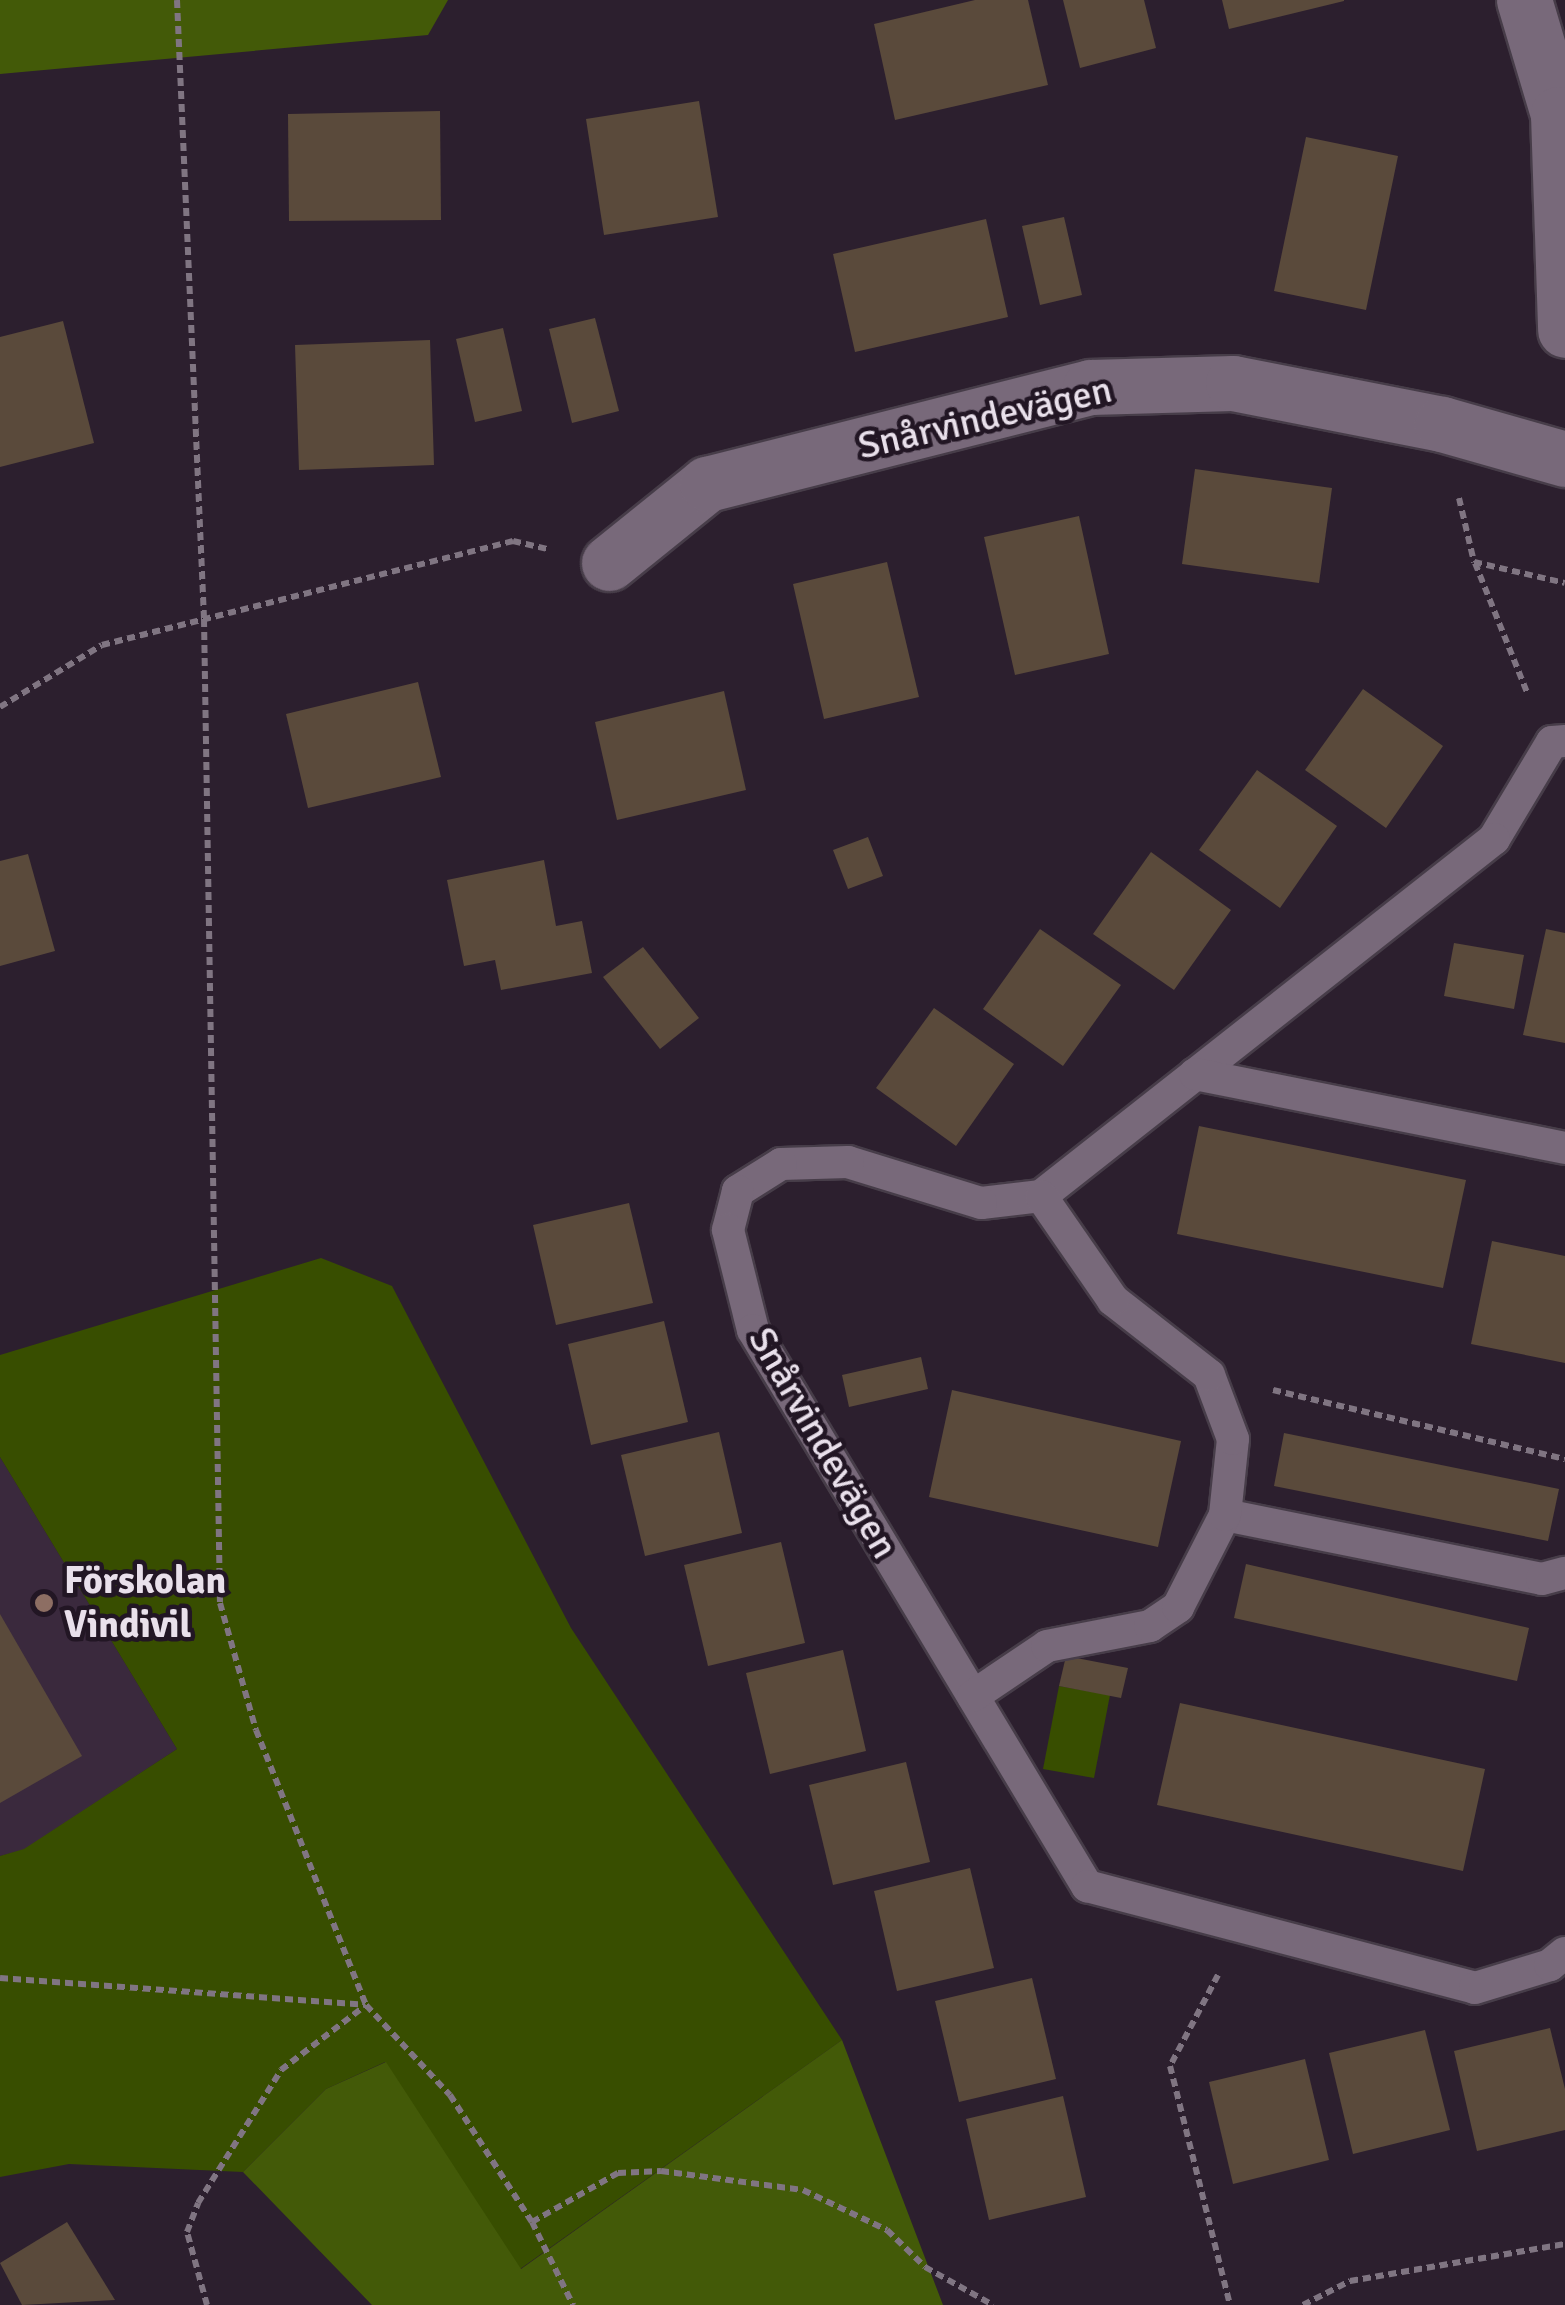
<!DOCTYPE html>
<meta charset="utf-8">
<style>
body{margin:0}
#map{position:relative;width:1565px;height:2305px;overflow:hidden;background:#2c1f2e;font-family:Signika,sans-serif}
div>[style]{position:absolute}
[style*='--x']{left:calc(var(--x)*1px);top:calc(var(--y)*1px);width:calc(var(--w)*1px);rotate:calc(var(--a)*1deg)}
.built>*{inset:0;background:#3a293d}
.green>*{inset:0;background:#384e00}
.forest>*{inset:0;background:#435a08}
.building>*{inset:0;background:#5a4a3b}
.path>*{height:6px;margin-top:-3px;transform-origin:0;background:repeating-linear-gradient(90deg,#807582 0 8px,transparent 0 13px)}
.roads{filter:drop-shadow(2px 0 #473d49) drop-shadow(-2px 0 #473d49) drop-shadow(0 2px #473d49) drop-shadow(0 -2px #473d49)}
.service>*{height:32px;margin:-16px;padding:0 16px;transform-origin:16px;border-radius:16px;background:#78697a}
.minor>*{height:55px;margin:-27.5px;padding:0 27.5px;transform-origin:27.5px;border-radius:27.5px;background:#78697a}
.dots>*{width:28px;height:28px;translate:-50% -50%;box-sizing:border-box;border:5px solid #221624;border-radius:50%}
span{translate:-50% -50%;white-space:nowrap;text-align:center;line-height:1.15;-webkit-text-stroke:9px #221624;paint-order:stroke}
.street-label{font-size:38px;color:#e9e0eb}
.poi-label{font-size:38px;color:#e9e0eb;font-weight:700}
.left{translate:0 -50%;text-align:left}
</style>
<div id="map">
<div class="built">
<i style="clip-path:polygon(0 1457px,177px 1749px,24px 1850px,0 1856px)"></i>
</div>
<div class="green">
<i style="clip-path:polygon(321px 1258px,392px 1286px,571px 1628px,842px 2040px,520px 2269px,385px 2062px,326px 2089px,243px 2172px,69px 2164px,0 2177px,0 1856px,24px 1849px,177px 1749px,0 1457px,0 1355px)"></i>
<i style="clip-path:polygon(1059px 1686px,1110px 1695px,1094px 1778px,1043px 1769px)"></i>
</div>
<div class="forest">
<i style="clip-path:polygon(0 0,448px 0,428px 35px,0 74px)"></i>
<i style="clip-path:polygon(842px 2040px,943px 2305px,372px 2305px,243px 2172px,326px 2089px,386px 2062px,521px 2269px)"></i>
</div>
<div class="building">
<i style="clip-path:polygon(975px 0,1028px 0,1048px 85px,895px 120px,874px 24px)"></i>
<i style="clip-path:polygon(1063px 0,1144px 0,1156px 48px,1080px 68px)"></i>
<i style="clip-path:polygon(1222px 0,1344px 0,1344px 1px,1229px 29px)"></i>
<i style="clip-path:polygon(699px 101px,718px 217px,604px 235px,586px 119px)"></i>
<i style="clip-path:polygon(440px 111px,441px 220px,289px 221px,288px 114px)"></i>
<i style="clip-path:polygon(1306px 137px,1398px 156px,1366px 310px,1274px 291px)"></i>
<i style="clip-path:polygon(1064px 217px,1082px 295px,1040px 305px,1022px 226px)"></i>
<i style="clip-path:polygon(986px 219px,1008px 317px,855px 352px,833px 254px)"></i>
<i style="clip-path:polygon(595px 318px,619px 411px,572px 423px,549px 329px)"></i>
<i style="clip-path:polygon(63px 321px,94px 443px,0 467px,0 337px)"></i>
<i style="clip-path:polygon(503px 328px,522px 411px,475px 422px,456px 339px)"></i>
<i style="clip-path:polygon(430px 340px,434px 465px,299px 470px,295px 345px)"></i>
<i style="clip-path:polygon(1195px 469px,1332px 488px,1319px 583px,1182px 564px)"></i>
<i style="clip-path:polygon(1079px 516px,1109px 654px,1015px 675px,984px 537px)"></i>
<i style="clip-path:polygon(887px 562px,919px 697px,824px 719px,793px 584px)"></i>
<i style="clip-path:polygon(418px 682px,441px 777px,308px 808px,286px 714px)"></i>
<i style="clip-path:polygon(1363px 689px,1443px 746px,1386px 828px,1305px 770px)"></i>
<i style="clip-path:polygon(724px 691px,746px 790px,617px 820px,595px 722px)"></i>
<i style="clip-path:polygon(1257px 770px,1337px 826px,1280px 908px,1199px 850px)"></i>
<i style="clip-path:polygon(868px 837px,883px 876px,848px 889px,833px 850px)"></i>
<i style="clip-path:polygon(1151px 852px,1231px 910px,1174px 990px,1093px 934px)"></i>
<i style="clip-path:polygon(28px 854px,55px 951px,0 966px,0 861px)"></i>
<i style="clip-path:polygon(544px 860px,556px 926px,582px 921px,592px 973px,501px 990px,495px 960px,464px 966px,447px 880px)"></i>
<i style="clip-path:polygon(1040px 929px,1121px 985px,1063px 1066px,983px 1009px)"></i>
<i style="clip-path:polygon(1546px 929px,1565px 933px,1565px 1043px,1523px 1035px)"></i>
<i style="clip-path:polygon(1454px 943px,1524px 955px,1514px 1009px,1444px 996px)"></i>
<i style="clip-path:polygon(643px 947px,699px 1018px,660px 1049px,603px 977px)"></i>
<i style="clip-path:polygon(934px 1008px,1014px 1064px,956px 1146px,876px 1088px)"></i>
<i style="clip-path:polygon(1199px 1126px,1466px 1180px,1443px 1288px,1177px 1234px)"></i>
<i style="clip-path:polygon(629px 1203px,653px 1303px,556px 1325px,533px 1225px)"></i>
<i style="clip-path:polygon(1492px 1241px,1565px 1256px,1565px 1363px,1471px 1344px)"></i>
<i style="clip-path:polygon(664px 1321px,688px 1422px,591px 1445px,568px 1344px)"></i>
<i style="clip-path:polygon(921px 1357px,928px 1389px,849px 1407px,842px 1375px)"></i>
<i style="clip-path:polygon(952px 1390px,1181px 1441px,1158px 1547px,929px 1497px)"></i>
<i style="clip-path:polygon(719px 1432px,742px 1533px,645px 1556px,621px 1455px)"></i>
<i style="clip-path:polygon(1284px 1433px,1559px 1489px,1548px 1541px,1274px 1486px)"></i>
<i style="clip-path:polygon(781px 1542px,805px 1643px,708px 1666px,684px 1565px)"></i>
<i style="clip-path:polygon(1246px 1564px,1529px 1628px,1517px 1681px,1234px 1618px)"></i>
<i style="clip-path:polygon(0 1614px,82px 1756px,0 1803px)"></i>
<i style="clip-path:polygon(843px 1650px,866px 1751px,770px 1774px,746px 1673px)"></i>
<i style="clip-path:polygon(1066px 1656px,1128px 1668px,1121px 1698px,1059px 1686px)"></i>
<i style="clip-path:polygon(1180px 1703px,1485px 1769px,1463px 1871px,1157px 1805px)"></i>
<i style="clip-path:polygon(906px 1762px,930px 1862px,833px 1885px,809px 1785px)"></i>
<i style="clip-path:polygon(970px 1868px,994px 1968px,897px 1991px,874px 1891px)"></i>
<i style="clip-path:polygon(1032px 1978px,1056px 2079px,959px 2102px,935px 2001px)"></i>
<i style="clip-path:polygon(1550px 2028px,1565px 2089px,1565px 2130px,1477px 2151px,1454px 2051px)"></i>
<i style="clip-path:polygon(1425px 2030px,1450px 2130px,1353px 2154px,1329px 2053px)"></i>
<i style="clip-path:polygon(1305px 2059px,1329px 2160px,1233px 2184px,1209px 2082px)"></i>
<i style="clip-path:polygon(1063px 2096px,1086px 2197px,989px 2220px,966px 2119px)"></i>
<i style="clip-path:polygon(67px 2222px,115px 2300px,22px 2305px,0 2263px)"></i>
</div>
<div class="path">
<i style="--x:177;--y:0;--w:620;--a:87.5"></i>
<i style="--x:204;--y:619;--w:984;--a:89.07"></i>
<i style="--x:220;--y:1603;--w:132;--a:74.2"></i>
<i style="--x:256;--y:1730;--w:296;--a:68.2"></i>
<i style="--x:366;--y:2005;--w:123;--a:47"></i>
<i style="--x:450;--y:2095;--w:151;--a:57.2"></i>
<i style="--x:532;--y:2222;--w:93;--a:63.7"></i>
<i style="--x:1459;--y:498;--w:66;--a:76.8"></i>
<i style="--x:1474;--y:562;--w:93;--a:13"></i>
<i style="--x:1475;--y:563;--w:142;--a:68.1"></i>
<i style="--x:0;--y:707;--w:119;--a:-31.3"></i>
<i style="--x:102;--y:645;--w:424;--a:-14.2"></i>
<i style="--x:513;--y:541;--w:37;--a:13"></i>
<i style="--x:1273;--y:1390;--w:300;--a:13.3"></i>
<i style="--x:1218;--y:1975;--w:103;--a:117.8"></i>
<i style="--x:1170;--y:2066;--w:246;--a:75.9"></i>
<i style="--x:0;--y:1978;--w:366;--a:4.2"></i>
<i style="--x:532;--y:2222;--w:99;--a:-29.7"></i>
<i style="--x:618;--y:2173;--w:43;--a:-2.7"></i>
<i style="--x:661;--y:2171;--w:143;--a:7.6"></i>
<i style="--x:803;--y:2190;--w:93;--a:25.5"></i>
<i style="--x:887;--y:2230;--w:53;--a:44.2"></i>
<i style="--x:925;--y:2267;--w:78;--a:29.2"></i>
<i style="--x:207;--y:2305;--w:76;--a:-105.3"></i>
<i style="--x:187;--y:2232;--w:31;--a:-69"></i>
<i style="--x:198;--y:2203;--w:157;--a:-58"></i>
<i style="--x:281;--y:2070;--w:107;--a:-37.4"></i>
<i style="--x:1303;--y:2305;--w:53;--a:-27.1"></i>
<i style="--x:1350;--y:2281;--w:218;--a:-9.8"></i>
</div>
<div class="roads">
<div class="service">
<i style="--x:1565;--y:741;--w:13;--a:176"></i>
<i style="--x:1552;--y:742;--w:113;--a:120.9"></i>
<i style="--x:1494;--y:839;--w:577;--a:141.76"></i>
<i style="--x:1041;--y:1196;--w:60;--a:173.3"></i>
<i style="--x:981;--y:1203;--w:139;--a:-162.9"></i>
<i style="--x:848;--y:1162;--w:67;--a:178.3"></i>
<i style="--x:781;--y:1164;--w:51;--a:147.9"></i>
<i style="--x:738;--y:1191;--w:40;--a:104.4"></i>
<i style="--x:728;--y:1230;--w:103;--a:76"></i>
<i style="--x:753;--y:1330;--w:649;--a:59.01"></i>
<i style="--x:1087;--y:1886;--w:401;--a:14.7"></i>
<i style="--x:1475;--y:1988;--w:78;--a:-17"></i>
<i style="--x:1550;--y:1965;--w:19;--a:-39"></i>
<i style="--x:1195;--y:1074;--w:377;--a:11.3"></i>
<i style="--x:1225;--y:1515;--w:323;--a:11.4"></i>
<i style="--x:1542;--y:1579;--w:24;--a:-15"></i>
<i style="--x:973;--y:1696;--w:89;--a:-34"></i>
<i style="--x:1047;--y:1646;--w:105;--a:-11"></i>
<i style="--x:1150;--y:1626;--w:34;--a:-34"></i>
<i style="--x:1178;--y:1607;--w:103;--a:-62.9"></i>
<i style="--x:1225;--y:1515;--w:76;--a:-84"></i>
<i style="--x:1233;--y:1439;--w:68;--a:-110.6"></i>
<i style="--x:1209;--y:1375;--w:122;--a:-142"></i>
<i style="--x:1113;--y:1300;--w:126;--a:-124.7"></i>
</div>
<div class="minor">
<i style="--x:1524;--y:0;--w:119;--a:73.4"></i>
<i style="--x:1558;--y:114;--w:216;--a:88.1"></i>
<i style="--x:609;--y:563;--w:126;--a:-38.9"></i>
<i style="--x:707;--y:484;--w:395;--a:-14.2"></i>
<i style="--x:1090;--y:387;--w:143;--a:-1.6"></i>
<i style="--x:1233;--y:383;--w:213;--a:11.1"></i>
<i style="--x:1442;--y:424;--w:128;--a:15.9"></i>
</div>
</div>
<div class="dots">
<i style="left:44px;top:1603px;background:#8d6e63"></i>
</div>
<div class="street-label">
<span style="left:985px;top:418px;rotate:-13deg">Snårvindevägen</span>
<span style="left:823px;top:1443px;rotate:60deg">Snårvindevägen</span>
</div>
<div class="poi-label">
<span class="left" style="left:64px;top:1603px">Förskolan<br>Vindivil</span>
</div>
</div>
